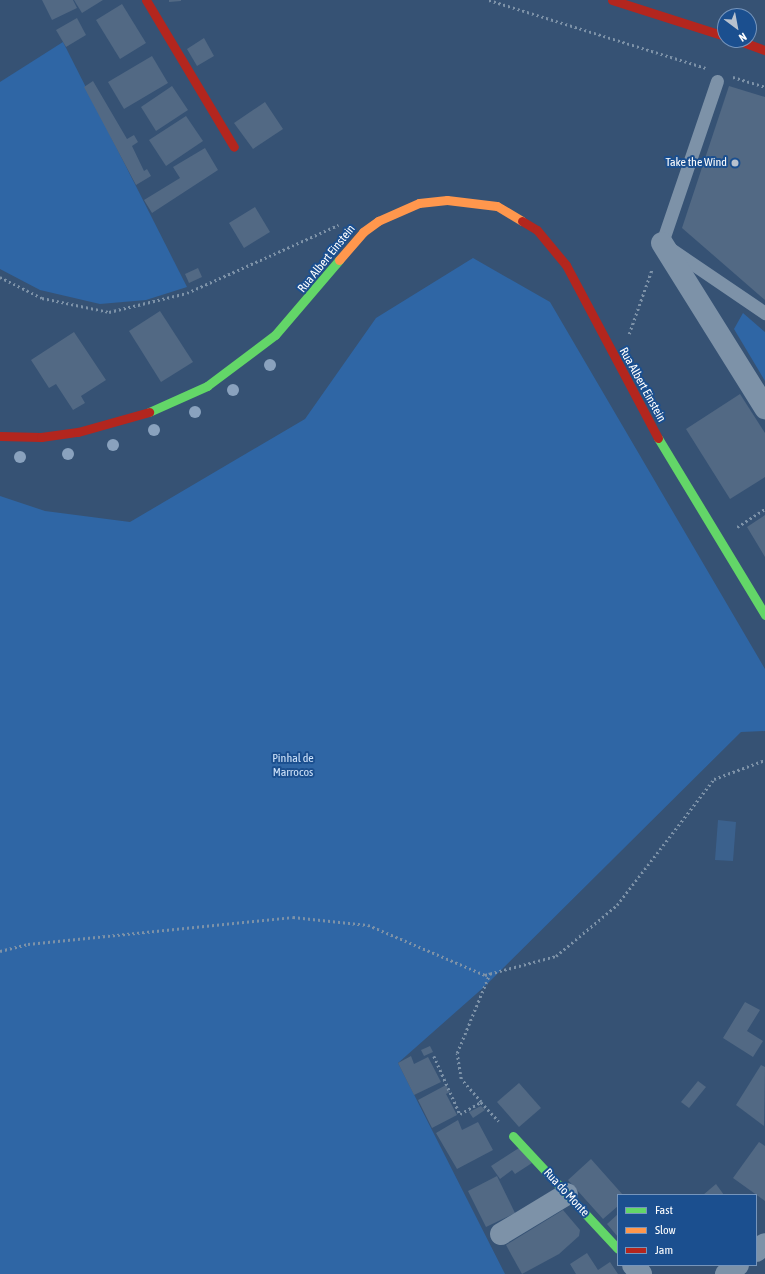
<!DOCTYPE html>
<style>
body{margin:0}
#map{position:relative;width:765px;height:1274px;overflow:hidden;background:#365274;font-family:"Asap Condensed",sans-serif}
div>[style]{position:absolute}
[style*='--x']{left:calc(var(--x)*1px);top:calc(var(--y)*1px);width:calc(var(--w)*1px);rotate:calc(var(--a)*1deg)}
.green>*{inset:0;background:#2f66a5}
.water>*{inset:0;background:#3b618d}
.building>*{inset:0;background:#526984}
.path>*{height:2.5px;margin-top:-1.25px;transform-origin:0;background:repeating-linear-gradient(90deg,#7d92a8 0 2px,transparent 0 5px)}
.lane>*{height:13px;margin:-6.5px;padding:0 6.5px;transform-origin:6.5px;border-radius:6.5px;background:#7d92a8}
.street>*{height:22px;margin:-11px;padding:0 11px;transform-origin:11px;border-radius:11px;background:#7d92a8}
.fast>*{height:9px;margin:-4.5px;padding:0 4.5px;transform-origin:4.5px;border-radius:4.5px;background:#63d668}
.slow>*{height:9px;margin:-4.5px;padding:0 4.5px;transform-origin:4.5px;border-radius:4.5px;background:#ff974d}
.jam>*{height:9px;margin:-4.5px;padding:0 4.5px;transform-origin:4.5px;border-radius:4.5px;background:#b3261e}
.trees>*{width:12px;height:12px;margin:-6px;border-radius:50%;background:#8aa2be}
.dots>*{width:11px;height:11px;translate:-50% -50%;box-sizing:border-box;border:2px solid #1b4f8f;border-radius:50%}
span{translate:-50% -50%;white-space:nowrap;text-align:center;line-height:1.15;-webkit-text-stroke:4px #1b4f8f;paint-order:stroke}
.poi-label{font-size:12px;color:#fff}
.right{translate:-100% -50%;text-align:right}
.street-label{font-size:12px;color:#fff}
.park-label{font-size:12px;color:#cfe3fa}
.legend{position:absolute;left:617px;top:1194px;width:140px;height:72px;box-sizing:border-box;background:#1b4f8f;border:1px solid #7695bc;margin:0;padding:5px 7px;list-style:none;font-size:12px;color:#fff}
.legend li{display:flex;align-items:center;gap:8px;height:20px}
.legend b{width:20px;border:1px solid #7695bc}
.north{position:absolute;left:717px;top:8px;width:40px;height:40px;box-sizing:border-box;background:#1b4f8f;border:1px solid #7695bc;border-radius:50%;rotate:148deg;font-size:11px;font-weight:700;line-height:16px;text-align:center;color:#fff}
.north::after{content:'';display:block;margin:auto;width:14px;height:18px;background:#b9c2ce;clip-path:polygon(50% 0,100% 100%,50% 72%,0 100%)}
</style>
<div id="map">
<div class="green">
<i style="clip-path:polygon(63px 42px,187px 287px,146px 300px,100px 304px,40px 290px,0 269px,0 82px)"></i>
<i style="clip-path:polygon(473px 258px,550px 302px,765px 669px,765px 731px,741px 732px,484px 987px,398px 1063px,505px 1274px,0 1274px,0 496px,45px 511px,130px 522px,305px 419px,376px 318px)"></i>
<i style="clip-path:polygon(743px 313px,765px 332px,765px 381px,734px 329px)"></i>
</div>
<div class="water">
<i style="clip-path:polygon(718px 820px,736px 822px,733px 861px,715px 860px)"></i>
</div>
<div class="building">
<i style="clip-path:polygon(42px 0,73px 0,77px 8px,52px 20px)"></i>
<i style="clip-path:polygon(74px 0,103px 0,82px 13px)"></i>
<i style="clip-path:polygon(169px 0,181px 0,181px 1px,169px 2px)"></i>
<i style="clip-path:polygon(122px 4px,146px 43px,120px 59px,96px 20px)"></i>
<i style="clip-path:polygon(77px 18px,86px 35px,66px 47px,56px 30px)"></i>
<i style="clip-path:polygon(204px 38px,214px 56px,197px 66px,187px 49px)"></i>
<i style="clip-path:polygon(152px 56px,168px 83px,124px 109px,108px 82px)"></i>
<i style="clip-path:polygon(93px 81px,127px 139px,134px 135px,138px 142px,132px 146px,144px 171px,147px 169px,151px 176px,136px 185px,84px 87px)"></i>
<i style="clip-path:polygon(172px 86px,188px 110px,156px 131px,141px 107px)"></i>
<i style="clip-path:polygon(729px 86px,765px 97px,765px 300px,682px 228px)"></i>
<i style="clip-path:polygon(265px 102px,283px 129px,253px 149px,234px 123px)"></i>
<i style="clip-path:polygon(186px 116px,203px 141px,166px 166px,149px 140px)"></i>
<i style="clip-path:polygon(205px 148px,218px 170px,152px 213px,144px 200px,180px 178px,173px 167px)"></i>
<i style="clip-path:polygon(255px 207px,270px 232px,244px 248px,229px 223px)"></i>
<i style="clip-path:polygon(198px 268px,202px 277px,189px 283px,185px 274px)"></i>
<i style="clip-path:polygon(160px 311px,193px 362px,161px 382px,129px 331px)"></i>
<i style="clip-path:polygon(74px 332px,106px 380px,81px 396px,85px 403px,73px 410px,56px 384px,49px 388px,31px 360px)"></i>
<i style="clip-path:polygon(740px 394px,765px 433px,765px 477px,730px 499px,686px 429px)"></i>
<i style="clip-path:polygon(765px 515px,765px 557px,747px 527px)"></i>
<i style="clip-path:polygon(745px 1002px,760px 1010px,747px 1031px,763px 1041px,753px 1057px,723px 1038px)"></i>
<i style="clip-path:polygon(430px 1046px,433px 1052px,424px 1056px,421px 1050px)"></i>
<i style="clip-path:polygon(411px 1056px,414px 1064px,428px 1057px,441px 1082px,414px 1095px,398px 1063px)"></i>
<i style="clip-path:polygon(761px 1065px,765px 1067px,764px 1126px,736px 1105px)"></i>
<i style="clip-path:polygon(698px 1081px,706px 1087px,689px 1108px,681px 1102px)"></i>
<i style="clip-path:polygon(519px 1083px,541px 1108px,519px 1127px,497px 1102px)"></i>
<i style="clip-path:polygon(446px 1085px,450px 1092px,446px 1094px,457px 1115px,432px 1128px,418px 1100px)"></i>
<i style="clip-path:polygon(481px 1106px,485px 1110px,473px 1118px,469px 1112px)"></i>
<i style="clip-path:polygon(458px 1120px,462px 1130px,478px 1122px,493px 1150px,457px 1169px,436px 1133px)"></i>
<i style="clip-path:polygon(759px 1142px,765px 1146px,765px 1201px,733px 1178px)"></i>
<i style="clip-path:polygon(519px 1148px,532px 1163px,515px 1174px,512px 1170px,500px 1179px,491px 1166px)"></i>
<i style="clip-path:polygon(591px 1159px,623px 1195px,618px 1195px,618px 1206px,603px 1219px,568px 1180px)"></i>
<i style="clip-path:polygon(497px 1176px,515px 1213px,486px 1227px,468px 1191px)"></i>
<i style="clip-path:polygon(716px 1184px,724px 1195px,703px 1195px)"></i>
<i style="clip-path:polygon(563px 1210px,580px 1230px,579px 1236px,559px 1254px,522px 1274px,506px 1245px)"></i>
<i style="clip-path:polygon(618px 1214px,618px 1237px,607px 1224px)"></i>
<i style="clip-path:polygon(587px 1253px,598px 1270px,610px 1262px,618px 1274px,576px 1274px,570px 1264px)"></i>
</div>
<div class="path">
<i style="--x:489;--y:0;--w:227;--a:17.4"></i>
<i style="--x:733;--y:77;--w:34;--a:17"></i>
<i style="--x:0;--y:277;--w:47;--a:26.6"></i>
<i style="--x:42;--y:298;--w:68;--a:11.8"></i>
<i style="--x:109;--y:312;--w:80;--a:-13.7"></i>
<i style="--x:187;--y:293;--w:166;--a:-24.2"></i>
<i style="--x:629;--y:334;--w:69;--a:-70.5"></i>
<i style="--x:737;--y:527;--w:33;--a:-33"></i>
<i style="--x:0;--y:951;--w:29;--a:-14"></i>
<i style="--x:28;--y:944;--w:266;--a:-5.8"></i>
<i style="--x:293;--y:917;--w:75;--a:6.1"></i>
<i style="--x:368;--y:925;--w:127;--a:23.1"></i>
<i style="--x:485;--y:975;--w:73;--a:-15"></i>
<i style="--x:556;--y:956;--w:80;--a:-39.9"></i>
<i style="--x:617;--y:905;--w:159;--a:-52.4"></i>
<i style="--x:714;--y:779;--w:54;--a:-20.4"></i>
<i style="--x:434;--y:1056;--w:64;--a:65.9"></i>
<i style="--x:460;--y:1114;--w:24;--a:-30"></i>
<i style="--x:481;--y:1102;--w:26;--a:47"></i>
<i style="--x:481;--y:1102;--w:30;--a:-131"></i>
<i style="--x:461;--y:1079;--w:26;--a:-99"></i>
<i style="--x:457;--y:1053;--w:87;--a:-67.6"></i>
</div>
<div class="lane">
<i style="--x:717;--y:81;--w:171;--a:108.8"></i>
<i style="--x:662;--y:243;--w:125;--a:34.2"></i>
</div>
<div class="street">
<i style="--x:662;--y:243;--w:195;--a:58"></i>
<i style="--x:501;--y:1234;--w:77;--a:-31.2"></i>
<i style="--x:756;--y:1251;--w:11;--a:-38"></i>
<i style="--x:633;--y:1265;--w:12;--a:48"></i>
<i style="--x:726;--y:1274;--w:15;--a:-37"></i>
</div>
<div class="fast">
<i style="--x:149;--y:412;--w:64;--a:-24.1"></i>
<i style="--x:207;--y:386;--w:85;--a:-36.9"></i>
<i style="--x:275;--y:335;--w:99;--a:-49.5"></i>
<i style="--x:658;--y:438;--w:207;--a:58.8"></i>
<i style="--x:513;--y:1136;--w:154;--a:47.1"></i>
</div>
<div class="slow">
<i style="--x:339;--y:260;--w:37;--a:-49"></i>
<i style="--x:363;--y:232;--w:19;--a:-36"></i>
<i style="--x:378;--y:221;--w:45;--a:-23.7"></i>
<i style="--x:419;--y:203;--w:28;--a:-6"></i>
<i style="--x:447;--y:200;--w:50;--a:6.8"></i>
<i style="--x:497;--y:206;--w:29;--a:31"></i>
</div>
<div class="jam">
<i style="--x:146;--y:0;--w:171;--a:59.1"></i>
<i style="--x:612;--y:0;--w:119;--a:17.7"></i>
<i style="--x:737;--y:40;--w:30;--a:20"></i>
<i style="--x:522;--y:221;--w:17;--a:31"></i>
<i style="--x:537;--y:230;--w:45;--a:50.4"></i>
<i style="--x:566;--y:265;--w:196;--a:62"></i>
<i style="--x:0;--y:436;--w:41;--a:1.4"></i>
<i style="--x:41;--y:437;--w:37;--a:-8"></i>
<i style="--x:78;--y:432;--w:74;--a:-15.7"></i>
</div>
<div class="trees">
<i style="left:270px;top:365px"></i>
<i style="left:233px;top:390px"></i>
<i style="left:195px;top:412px"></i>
<i style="left:154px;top:430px"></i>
<i style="left:113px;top:445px"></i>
<i style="left:68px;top:454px"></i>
<i style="left:20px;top:457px"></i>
</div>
<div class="dots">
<i style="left:735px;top:163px;background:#b9c2ce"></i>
</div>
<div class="poi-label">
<span class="right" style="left:727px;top:163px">Take the Wind</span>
</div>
<div class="street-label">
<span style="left:327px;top:259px;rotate:-51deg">Rua Albert Einstein</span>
<span style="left:642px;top:385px;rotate:61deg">Rua Albert Einstein</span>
<span style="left:566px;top:1193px;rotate:47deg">Rua do Monte</span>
</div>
<div class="park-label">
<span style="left:293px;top:766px">Pinhal de<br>Marrocos</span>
</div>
<ul class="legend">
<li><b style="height:5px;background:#63d668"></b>Fast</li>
<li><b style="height:5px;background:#ff974d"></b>Slow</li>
<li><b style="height:5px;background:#b3261e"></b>Jam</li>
</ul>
<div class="north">N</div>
</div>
